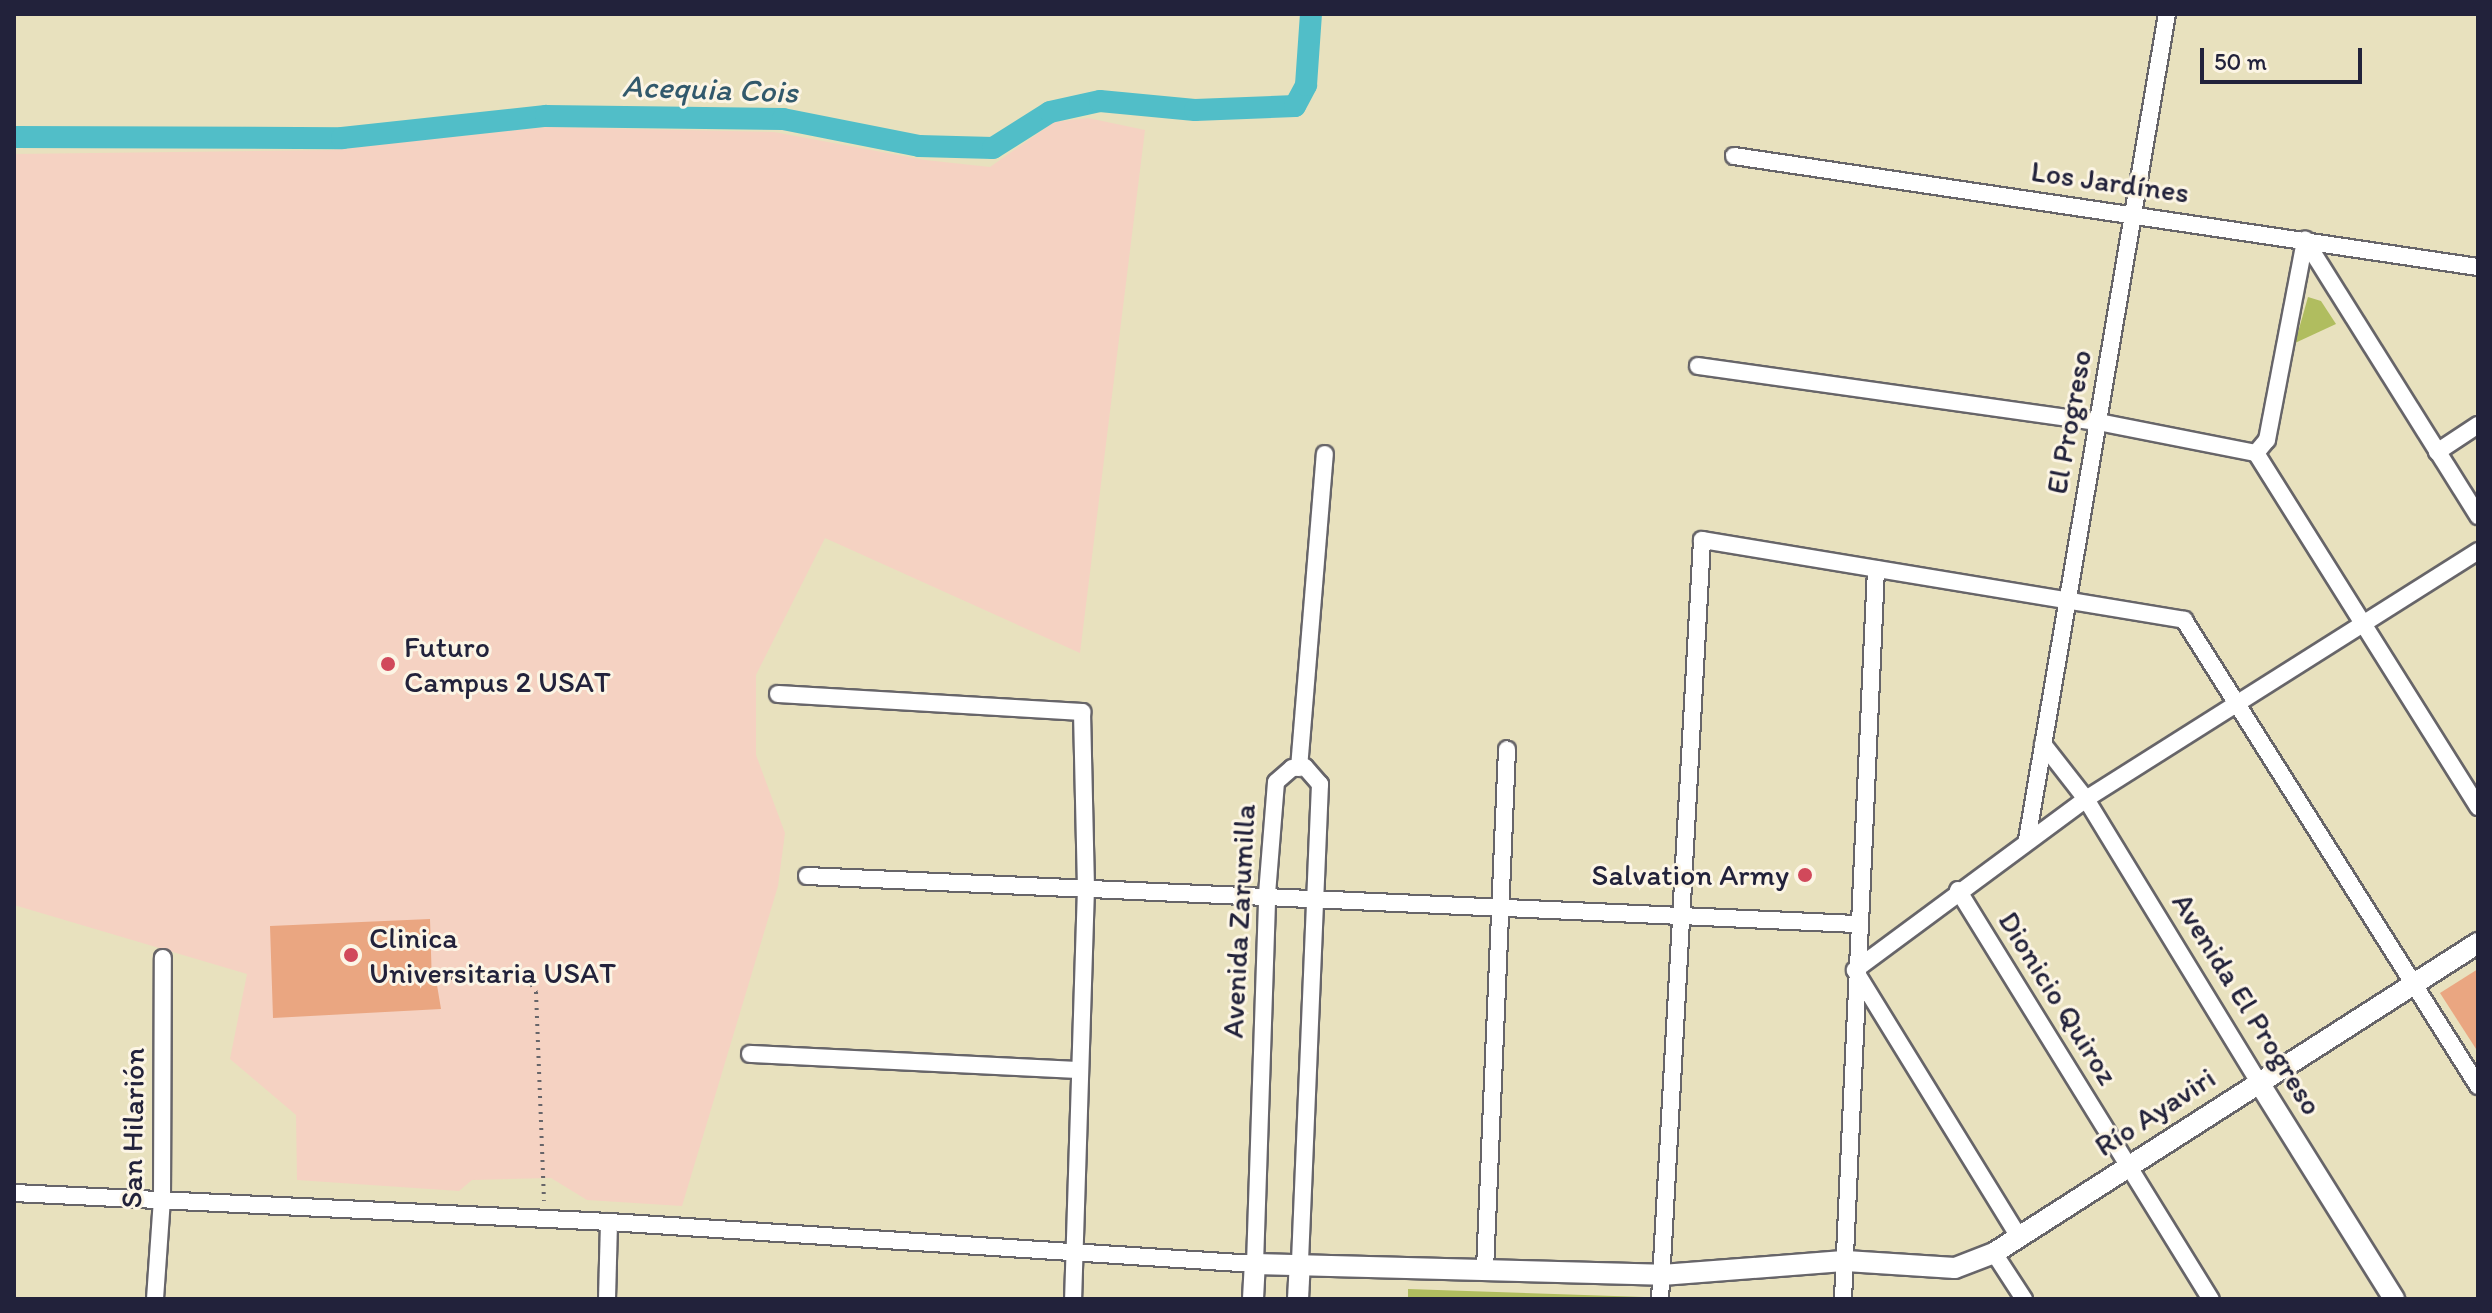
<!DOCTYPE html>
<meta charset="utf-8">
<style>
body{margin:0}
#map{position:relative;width:2492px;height:1313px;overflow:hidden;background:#e8e1be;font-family:Itim,sans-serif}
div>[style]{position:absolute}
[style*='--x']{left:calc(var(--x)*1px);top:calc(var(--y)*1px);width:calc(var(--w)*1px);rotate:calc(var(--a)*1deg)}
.built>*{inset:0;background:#f5d2c2}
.green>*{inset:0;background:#b0bd5f}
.canal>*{height:22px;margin:-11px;padding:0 11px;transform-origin:11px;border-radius:11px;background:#51bec8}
.building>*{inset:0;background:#eaa681}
.path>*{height:4px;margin-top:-2px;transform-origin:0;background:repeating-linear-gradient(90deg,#676569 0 2px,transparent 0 8px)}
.roads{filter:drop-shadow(2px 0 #676569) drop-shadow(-2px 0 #676569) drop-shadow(0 2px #676569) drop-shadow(0 -2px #676569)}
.minor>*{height:16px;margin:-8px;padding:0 8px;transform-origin:8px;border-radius:8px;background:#fff}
.tertiary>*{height:20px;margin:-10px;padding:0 10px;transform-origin:10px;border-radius:10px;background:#fff}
.dots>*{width:22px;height:22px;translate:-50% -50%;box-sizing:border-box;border:4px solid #fcf5e5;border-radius:50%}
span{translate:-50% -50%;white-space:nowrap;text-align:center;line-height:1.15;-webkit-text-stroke:6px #fcf5e5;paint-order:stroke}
.street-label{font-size:30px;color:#22223b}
.poi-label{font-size:30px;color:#22223b}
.left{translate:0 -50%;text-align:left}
.right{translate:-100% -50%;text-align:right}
.water-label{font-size:32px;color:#32596c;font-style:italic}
.frame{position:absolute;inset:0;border:16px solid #22223b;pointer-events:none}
.scale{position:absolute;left:2200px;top:48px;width:162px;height:36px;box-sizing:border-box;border:4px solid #22223b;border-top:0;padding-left:10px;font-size:24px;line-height:28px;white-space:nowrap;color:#22223b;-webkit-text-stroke:6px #fcf5e5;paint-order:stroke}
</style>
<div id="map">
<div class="built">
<i style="clip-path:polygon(1088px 118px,1145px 130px,1080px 653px,825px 538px,756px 675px,756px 755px,785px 833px,778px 886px,682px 1206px,587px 1200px,551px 1178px,472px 1180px,459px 1191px,297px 1180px,296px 1115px,230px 1059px,247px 974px,14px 905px,14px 154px,331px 150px,546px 127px,774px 132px,925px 160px,990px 167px,1054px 122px)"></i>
</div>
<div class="green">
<i style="clip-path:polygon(2308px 297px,2321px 301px,2336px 324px,2295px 343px)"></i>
<i style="clip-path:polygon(1408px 1289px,1644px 1297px,1408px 1299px)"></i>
</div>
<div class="canal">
<i style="--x:14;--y:137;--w:328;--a:0.2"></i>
<i style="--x:342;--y:138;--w:205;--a:-6.2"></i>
<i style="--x:546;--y:116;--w:237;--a:0.7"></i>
<i style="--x:783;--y:119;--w:139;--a:11.2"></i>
<i style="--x:919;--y:146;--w:74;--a:1.5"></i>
<i style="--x:993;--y:148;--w:67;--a:-32.3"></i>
<i style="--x:1050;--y:112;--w:51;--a:-12.4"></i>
<i style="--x:1100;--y:101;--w:95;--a:5.4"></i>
<i style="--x:1195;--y:110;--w:100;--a:-2.3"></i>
<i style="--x:1295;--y:106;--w:24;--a:-62"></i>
<i style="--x:1306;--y:85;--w:71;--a:-86"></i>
</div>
<div class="building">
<i style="clip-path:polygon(430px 919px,432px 985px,437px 985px,441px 1009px,273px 1018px,270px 926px)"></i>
<i style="clip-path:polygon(2478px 969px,2478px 1052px,2440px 993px)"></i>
</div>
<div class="path">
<i style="--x:435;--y:978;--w:92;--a:0"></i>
<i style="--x:527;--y:978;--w:17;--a:57"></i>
<i style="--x:536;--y:992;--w:209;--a:87.8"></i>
</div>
<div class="roads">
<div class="minor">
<i style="--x:1734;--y:156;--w:752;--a:8.49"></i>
<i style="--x:2305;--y:240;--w:326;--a:57.9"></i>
<i style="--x:1698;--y:366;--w:404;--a:8"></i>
<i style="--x:2098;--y:422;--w:161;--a:11.1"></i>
<i style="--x:2256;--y:453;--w:418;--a:57.9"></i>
<i style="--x:2437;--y:452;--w:49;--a:-33.4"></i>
<i style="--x:2256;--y:453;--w:17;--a:-50"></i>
<i style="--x:2267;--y:440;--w:204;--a:-79.2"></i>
<i style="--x:778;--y:694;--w:305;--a:3.4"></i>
<i style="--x:1082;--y:712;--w:176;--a:88.7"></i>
<i style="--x:1086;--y:888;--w:411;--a:91.8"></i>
<i style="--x:2043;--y:744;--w:70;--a:52"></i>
<i style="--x:2086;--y:799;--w:330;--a:58.6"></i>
<i style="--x:1299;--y:768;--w:315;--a:-85.3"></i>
<i style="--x:2027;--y:840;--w:838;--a:-80.38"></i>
<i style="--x:807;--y:876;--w:1051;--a:2.62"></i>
<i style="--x:1958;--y:890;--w:481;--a:58.3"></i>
<i style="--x:750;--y:1054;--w:330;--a:2.8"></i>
<i style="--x:14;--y:1193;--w:596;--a:2.79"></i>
<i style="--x:609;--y:1222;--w:647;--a:3.72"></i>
<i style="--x:1255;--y:1264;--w:370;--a:-88.1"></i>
<i style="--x:1267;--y:894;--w:112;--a:-85.4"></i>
<i style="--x:1276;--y:782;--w:21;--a:-41"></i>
<i style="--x:1292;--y:768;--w:13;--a:-4"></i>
<i style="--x:1305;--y:767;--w:23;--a:49"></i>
<i style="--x:1320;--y:784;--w:481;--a:92.4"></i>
<i style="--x:2019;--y:1237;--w:313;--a:-121.6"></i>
<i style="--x:1855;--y:970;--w:287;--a:-36.5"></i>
<i style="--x:2086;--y:799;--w:464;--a:-32.3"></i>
<i style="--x:1994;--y:1253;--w:55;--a:56.9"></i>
<i style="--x:1485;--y:1270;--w:521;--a:-87.58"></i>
<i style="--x:155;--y:1299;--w:100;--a:-86"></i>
<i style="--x:162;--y:1199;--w:241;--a:-89.8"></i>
<i style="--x:607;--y:1299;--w:77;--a:-88.5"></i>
<i style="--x:1660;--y:1299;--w:760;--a:-86.83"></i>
<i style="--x:1702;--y:540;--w:489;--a:9.4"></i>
<i style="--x:2184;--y:620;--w:551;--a:57.75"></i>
<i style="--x:1843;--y:1299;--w:731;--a:-87.41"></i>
</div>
<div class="tertiary">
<i style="--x:2258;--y:1081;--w:257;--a:58"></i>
<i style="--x:1253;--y:1299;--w:35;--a:-87"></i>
<i style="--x:1255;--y:1264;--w:407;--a:1.5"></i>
<i style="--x:1662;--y:1275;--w:185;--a:-4.4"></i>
<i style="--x:1846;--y:1261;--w:109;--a:3.7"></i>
<i style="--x:1955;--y:1268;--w:42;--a:-21"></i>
<i style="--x:1994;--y:1253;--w:575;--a:-32.64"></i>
<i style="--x:1298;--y:1299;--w:34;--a:-87"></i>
</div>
</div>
<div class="dots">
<i style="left:388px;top:664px;background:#d1495b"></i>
<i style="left:1805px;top:875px;background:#d1495b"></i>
<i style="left:351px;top:955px;background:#d1495b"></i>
</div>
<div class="street-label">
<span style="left:2110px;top:182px;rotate:8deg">Los Jardínes</span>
<span style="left:2069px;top:422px;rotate:-80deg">El Progreso</span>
<span style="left:1239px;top:921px;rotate:-87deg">Avenida Zarumilla</span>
<span style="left:2058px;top:998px;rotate:58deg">Dionicio Quiroz</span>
<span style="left:2247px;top:1004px;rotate:58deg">Avenida El Progreso</span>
<span style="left:2155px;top:1112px;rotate:-33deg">Río Ayaviri</span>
<span style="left:133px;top:1128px;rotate:-89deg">San Hilarión</span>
</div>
<div class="poi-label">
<span class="left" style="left:404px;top:664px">Futuro<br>Campus 2 USAT</span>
<span class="right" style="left:1789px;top:875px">Salvation Army</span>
<span class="left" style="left:369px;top:955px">Clinica<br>Universitaria USAT</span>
</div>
<div class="water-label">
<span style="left:710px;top:89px;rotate:2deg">Acequia Cois</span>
</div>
<div class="frame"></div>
<div class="scale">50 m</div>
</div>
